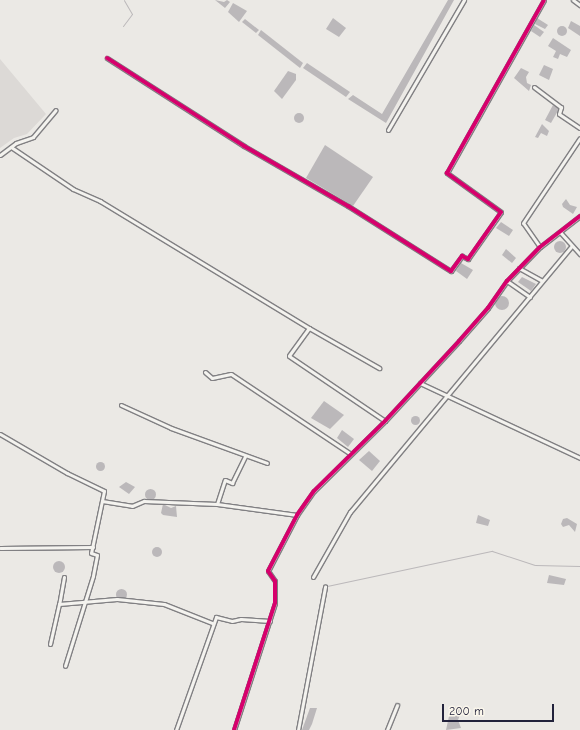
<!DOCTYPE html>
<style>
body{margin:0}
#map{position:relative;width:580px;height:730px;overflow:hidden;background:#ebe9e5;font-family:"Comic Neue",sans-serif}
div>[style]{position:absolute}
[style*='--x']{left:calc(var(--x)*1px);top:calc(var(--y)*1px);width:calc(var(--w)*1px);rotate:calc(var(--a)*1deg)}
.built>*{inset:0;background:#dcd9d6}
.water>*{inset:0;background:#bbb8ba}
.round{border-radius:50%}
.stream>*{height:1px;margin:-0.5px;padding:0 0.5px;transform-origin:0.5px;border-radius:0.5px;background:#bbb8ba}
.roads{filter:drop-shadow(1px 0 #818083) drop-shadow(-1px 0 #818083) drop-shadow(0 1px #818083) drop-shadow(0 -1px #818083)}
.street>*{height:3px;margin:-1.5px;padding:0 1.5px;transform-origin:1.5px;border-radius:1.5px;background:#f4f3ef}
.cycleway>*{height:4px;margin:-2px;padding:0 2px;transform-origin:2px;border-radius:2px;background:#d6006c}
span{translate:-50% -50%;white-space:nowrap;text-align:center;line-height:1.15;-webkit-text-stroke:4px #fbf7ec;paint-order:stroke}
.scale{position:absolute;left:442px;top:704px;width:112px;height:18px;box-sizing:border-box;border:2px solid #22223b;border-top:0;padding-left:5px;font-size:12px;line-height:14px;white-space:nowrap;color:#22223b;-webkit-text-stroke:3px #fbf7ec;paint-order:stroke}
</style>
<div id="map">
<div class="built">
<i style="clip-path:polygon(0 59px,46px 114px,27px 134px,14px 138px,0 148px)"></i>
</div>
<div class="water">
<i style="clip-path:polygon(215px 0,224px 2px,227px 0,230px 2px,225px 8px)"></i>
<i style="clip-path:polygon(448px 0,454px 0,386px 123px,348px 99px,353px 95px,382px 114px)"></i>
<i style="clip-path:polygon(233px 3px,247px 11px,239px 22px,228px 12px)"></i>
<i style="clip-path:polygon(333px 18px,346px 28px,339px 37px,326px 29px)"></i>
<i style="clip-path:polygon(537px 18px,548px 25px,545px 29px,535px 24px)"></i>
<i style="clip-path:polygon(245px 19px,259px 30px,256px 33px,242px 22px)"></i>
<i style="clip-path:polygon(571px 21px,580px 26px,580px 36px,568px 28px)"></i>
<i style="clip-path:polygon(534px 25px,544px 32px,540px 37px,531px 31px)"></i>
<i class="round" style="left:557px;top:26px;width:10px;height:10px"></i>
<i style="clip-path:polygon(261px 30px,303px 63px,300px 68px,258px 35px)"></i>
<i style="clip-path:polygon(553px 38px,571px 50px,567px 57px,560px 54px,558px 59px,553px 57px,556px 51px,548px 46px)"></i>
<i style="clip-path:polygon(307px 63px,350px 92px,346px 97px,303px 68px)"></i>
<i style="clip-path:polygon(544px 65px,553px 69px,549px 80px,539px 75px)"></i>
<i style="clip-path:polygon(521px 68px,529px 72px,526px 77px,527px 83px,531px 85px,529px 91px,514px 78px)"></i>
<i style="clip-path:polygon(288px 71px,296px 74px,296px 80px,282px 99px,274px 91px)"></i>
<i style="clip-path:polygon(553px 105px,559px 109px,551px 123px,545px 120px)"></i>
<i class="round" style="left:294px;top:113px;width:10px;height:10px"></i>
<i style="clip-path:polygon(542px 124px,549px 131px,547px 136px,541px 133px,538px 138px,535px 137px)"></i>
<i style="clip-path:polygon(325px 145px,373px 177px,353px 206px,306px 178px)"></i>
<i style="clip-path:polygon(566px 199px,570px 205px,577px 207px,573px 214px,563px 207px,562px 204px)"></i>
<i style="clip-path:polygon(501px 222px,513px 230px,509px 236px,496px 228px)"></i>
<i class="round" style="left:554px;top:241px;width:12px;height:12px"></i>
<i style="clip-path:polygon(506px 249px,516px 258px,512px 263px,502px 255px)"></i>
<i style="clip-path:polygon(461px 263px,473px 270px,467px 279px,456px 271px)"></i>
<i style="clip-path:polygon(522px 277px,536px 284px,531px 291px,518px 282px)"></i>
<i class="round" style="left:495px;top:296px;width:14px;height:14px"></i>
<i style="clip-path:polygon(324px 401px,344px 415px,330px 429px,311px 418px)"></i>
<i class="round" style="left:410.5px;top:415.5px;width:9px;height:9px"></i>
<i style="clip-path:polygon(342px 430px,354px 439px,348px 447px,337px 438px)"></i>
<i style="clip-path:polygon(369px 451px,380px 461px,372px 471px,359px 460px)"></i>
<i class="round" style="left:95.5px;top:461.5px;width:9px;height:9px"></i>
<i style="clip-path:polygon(126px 482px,135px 487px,129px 494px,119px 487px)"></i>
<i class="round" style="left:144.5px;top:488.5px;width:11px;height:11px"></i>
<i style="clip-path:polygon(163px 504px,171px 508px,176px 506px,177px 517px,163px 515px,161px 513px)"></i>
<i style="clip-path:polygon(478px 515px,490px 520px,488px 526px,476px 523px)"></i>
<i style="clip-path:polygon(567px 518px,577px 524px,575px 532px,569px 525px,563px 527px,561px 524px,563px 519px)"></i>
<i class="round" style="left:152px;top:547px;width:10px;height:10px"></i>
<i class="round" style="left:53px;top:561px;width:12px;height:12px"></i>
<i style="clip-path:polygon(549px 575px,566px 579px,564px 585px,547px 583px)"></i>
<i class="round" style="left:115.5px;top:588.5px;width:11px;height:11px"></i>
<i style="clip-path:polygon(451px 707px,463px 707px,458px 720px,461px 728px,446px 730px)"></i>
<i style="clip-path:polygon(310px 708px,317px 708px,312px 724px,309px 730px,302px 730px)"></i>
</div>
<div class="stream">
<i style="--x:123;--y:26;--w:15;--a:-53"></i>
<i style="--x:132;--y:14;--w:16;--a:-120"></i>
<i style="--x:327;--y:586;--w:169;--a:-12"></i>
<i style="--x:492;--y:551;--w:45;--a:18"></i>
<i style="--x:535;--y:565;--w:45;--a:1.3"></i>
</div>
<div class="roads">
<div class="street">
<i style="--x:573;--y:0;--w:9;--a:36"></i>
<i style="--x:107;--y:58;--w:163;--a:32.7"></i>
<i style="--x:244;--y:146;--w:120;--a:30"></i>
<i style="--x:348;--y:206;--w:122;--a:32.3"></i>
<i style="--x:451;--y:271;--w:19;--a:-54"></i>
<i style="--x:462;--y:256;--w:7;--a:27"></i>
<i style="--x:468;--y:259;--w:57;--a:-54.9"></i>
<i style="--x:501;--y:212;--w:67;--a:-144.2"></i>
<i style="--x:447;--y:173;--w:198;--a:-60.7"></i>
<i style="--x:534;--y:87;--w:34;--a:37"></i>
<i style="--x:561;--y:107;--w:7;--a:106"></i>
<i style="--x:559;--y:114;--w:25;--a:34"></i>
<i style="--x:388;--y:130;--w:151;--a:-59.7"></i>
<i style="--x:11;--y:147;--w:75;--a:34.1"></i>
<i style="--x:73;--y:189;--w:30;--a:24"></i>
<i style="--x:100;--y:201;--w:245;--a:31.3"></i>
<i style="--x:309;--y:328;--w:34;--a:126"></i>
<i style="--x:289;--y:356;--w:116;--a:34.1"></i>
<i style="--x:0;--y:155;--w:20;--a:-37"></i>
<i style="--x:16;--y:143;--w:18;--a:-19"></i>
<i style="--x:33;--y:137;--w:35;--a:-50"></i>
<i style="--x:560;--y:232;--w:30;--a:48"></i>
<i style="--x:540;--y:247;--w:29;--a:-125"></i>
<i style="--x:523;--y:223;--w:102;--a:-56.2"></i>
<i style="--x:519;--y:268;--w:26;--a:29"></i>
<i style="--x:507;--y:281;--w:28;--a:35"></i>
<i style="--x:309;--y:328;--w:81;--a:29.7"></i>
<i style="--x:205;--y:372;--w:9;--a:41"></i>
<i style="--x:212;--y:378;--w:19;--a:-12"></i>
<i style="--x:231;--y:374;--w:144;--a:33.7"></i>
<i style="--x:420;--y:383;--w:177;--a:25.1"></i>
<i style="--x:121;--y:405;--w:55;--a:24.7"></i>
<i style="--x:171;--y:428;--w:102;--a:20"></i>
<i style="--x:0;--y:434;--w:78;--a:30.2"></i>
<i style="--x:67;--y:473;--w:41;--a:25.9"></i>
<i style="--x:104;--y:491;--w:63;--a:101.8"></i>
<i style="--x:91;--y:553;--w:6;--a:18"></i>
<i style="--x:97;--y:555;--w:21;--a:101"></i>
<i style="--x:93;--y:576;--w:94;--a:107.3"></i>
<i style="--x:102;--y:501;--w:30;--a:9"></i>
<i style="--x:132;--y:506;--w:13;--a:-23"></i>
<i style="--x:144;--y:501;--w:73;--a:2.4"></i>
<i style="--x:217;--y:504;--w:81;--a:7.8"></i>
<i style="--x:217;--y:504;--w:25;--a:-72"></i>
<i style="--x:225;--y:480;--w:8;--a:23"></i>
<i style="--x:232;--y:483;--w:30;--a:-64"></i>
<i style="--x:0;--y:548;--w:93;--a:-0.6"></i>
<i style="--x:64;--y:577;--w:27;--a:100"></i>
<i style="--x:59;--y:604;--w:58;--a:-4.9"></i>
<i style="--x:117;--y:599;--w:47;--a:6.1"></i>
<i style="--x:164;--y:604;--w:52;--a:21.6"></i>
<i style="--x:313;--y:577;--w:75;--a:-60.4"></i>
<i style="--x:350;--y:512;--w:346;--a:-50.2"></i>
<i style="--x:50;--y:644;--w:41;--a:-77.3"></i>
<i style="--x:176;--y:730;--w:120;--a:-70.5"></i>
<i style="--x:216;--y:617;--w:16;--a:14"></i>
<i style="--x:232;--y:621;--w:9;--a:-13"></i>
<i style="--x:241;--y:619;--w:29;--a:4"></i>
<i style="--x:234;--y:730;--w:133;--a:-72.1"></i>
<i style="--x:275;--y:603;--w:22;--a:-90"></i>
<i style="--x:275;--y:581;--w:12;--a:-125"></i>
<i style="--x:268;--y:571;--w:63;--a:-62.6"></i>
<i style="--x:297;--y:515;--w:29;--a:-55"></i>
<i style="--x:314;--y:491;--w:100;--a:-44.6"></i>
<i style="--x:385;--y:421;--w:109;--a:-47.2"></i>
<i style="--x:459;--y:341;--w:44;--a:-48.7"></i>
<i style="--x:488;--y:308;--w:33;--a:-55"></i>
<i style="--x:507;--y:281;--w:47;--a:-45.9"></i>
<i style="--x:540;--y:247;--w:51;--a:-37.8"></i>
<i style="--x:298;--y:730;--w:146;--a:-79.3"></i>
<i style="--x:387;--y:730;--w:27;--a:-68"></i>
</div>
</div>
<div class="cycleway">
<i style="--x:107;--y:58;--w:163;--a:32.7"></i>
<i style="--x:244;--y:146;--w:120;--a:30"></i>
<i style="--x:348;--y:206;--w:122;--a:32.3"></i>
<i style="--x:451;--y:271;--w:19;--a:-54"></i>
<i style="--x:462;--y:256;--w:7;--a:27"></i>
<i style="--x:468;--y:259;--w:57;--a:-54.9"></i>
<i style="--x:501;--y:212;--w:67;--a:-144.2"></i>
<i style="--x:447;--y:173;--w:198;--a:-60.7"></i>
<i style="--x:234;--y:730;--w:133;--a:-72.1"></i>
<i style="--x:275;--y:603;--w:22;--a:-90"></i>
<i style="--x:275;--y:581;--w:12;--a:-125"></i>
<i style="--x:268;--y:571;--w:63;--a:-62.6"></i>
<i style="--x:297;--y:515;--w:29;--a:-55"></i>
<i style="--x:314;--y:491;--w:100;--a:-44.6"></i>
<i style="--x:385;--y:421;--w:109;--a:-47.2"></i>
<i style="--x:459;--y:341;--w:44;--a:-48.7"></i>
<i style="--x:488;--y:308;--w:33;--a:-55"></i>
<i style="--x:507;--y:281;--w:47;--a:-45.9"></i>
<i style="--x:540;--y:247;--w:51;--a:-37.8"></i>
</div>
<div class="scale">200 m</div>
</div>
